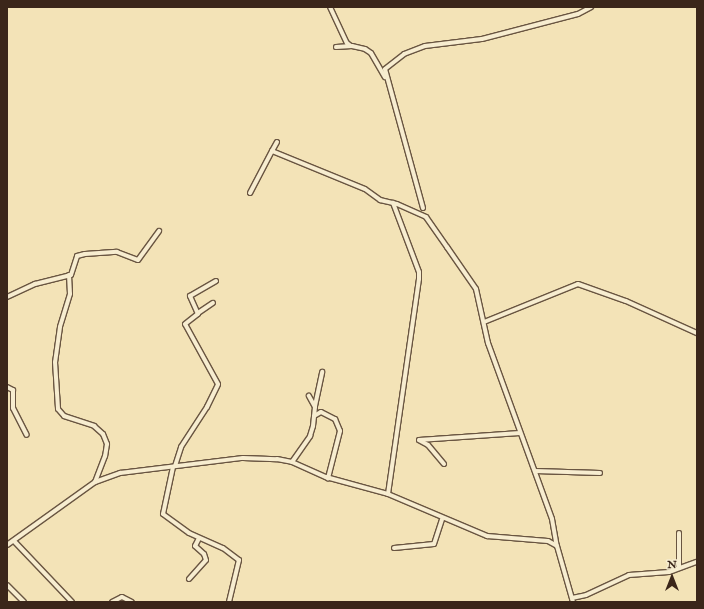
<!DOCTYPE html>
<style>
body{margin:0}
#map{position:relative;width:704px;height:609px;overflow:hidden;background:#f3e3b7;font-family:"IM FELL English",serif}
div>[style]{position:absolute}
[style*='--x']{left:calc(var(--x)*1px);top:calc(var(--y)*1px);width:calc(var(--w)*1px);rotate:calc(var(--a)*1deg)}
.roads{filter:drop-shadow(1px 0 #695541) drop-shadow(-1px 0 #695541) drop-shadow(0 1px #695541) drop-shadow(0 -1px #695541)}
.minor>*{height:4px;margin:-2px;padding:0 2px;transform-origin:2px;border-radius:2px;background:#f7edd0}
span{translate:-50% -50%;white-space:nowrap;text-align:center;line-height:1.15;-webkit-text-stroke:3px #f7edd0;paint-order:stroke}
.frame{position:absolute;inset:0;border:8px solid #3b261a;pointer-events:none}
.north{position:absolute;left:652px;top:557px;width:40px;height:40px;-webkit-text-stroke:3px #f7edd0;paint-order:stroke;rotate:0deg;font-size:11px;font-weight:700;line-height:16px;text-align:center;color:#3b261a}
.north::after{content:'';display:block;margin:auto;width:14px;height:18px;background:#3b261a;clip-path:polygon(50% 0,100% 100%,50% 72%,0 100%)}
</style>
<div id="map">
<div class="roads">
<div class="minor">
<i style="--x:330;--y:7;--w:40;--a:65"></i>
<i style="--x:347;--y:43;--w:5;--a:37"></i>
<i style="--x:336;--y:47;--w:16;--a:-4"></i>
<i style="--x:352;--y:46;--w:13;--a:13"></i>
<i style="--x:365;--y:49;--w:7;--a:34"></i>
<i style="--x:371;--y:53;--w:28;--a:60"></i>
<i style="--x:277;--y:142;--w:10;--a:119"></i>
<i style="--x:272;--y:151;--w:100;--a:22.2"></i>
<i style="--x:365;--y:189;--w:19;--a:36"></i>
<i style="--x:380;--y:200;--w:17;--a:13"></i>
<i style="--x:397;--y:204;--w:32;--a:24"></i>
<i style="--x:426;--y:217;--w:37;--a:55"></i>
<i style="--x:447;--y:247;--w:51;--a:55.4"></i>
<i style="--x:476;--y:289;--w:55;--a:77.5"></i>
<i style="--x:488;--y:343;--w:187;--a:70"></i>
<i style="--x:552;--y:519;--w:27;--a:80"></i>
<i style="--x:250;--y:193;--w:47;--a:-62.4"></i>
<i style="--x:423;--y:208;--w:144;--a:-105.3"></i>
<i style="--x:385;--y:69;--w:24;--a:-38"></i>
<i style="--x:404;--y:54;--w:22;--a:-21"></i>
<i style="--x:425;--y:46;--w:57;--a:-7"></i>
<i style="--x:482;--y:39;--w:99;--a:-14.6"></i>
<i style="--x:578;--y:14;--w:15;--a:-28"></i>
<i style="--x:69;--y:275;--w:19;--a:87"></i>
<i style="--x:70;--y:294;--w:34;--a:107"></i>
<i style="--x:60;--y:327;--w:35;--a:98"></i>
<i style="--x:55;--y:362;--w:47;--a:86.3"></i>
<i style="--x:58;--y:409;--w:9;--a:49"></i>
<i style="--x:64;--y:416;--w:32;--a:18"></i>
<i style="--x:94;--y:426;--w:12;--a:42"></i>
<i style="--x:103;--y:434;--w:11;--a:68"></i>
<i style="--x:107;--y:444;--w:12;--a:99"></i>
<i style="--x:105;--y:456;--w:28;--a:111"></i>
<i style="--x:7;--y:297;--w:31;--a:-25"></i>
<i style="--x:35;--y:284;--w:37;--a:-14"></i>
<i style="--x:71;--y:275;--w:20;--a:-72"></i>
<i style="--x:77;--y:256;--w:8;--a:-14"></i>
<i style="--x:85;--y:254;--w:32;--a:-4"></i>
<i style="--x:117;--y:252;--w:22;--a:21"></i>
<i style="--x:138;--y:260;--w:36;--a:-54"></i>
<i style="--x:198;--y:313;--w:18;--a:-34"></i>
<i style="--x:484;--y:322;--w:101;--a:-22"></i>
<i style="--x:578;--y:284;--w:51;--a:19.5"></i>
<i style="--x:626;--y:301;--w:78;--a:24.3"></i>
<i style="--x:7;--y:387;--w:7;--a:27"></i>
<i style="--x:13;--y:390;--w:18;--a:90"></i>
<i style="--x:13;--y:408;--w:30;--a:63"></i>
<i style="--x:315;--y:406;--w:35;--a:-78"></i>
<i style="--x:314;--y:416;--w:8;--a:-30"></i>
<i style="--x:321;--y:412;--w:16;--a:27"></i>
<i style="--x:335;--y:419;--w:13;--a:67"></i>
<i style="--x:340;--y:431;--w:49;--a:104.3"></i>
<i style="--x:292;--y:462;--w:32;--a:-55"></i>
<i style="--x:310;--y:436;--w:10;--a:-73"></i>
<i style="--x:313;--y:426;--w:19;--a:-84"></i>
<i style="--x:315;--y:407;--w:13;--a:-119"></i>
<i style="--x:444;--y:464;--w:25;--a:-130"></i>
<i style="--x:428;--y:445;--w:10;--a:-151"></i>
<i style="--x:419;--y:440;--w:101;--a:-4"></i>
<i style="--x:175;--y:466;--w:20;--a:-72"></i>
<i style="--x:181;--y:447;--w:48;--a:-57"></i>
<i style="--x:207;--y:407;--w:25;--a:-64"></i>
<i style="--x:218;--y:384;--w:68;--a:-118.8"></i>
<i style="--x:185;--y:324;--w:16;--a:-38"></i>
<i style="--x:198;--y:314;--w:20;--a:-114"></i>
<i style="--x:190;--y:296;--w:30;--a:-30"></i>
<i style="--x:173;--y:467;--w:48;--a:102"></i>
<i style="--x:163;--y:514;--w:32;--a:36"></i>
<i style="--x:189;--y:533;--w:37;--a:24"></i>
<i style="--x:223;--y:548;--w:20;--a:37"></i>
<i style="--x:239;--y:560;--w:43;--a:103.4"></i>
<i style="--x:535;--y:471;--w:65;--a:1.8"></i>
<i style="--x:388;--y:494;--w:217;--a:-81.8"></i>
<i style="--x:419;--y:279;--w:7;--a:-90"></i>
<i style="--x:419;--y:272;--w:74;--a:-110.6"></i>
<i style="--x:679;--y:533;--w:35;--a:90"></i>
<i style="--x:14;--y:541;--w:84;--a:46.4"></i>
<i style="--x:7;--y:545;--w:108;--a:-35.6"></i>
<i style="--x:95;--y:482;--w:27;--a:-20"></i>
<i style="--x:120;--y:473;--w:124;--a:-7"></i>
<i style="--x:243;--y:458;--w:34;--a:2"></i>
<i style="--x:277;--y:459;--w:15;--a:11"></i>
<i style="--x:292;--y:462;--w:37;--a:24"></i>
<i style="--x:326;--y:477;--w:64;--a:15.3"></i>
<i style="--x:388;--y:494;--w:108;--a:23"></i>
<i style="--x:487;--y:536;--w:61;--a:4.7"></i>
<i style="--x:548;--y:541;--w:10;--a:29"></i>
<i style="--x:557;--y:546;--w:58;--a:74.1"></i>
<i style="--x:394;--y:548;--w:40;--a:-5.7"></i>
<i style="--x:434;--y:544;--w:26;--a:-72"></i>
<i style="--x:189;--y:579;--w:25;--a:-48"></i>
<i style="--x:206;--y:560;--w:6;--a:-108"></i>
<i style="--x:204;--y:554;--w:12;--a:-138"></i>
<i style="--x:195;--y:546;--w:9;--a:-63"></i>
<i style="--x:7;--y:585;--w:24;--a:45"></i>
<i style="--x:572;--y:598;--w:14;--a:-12"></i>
<i style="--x:586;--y:595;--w:47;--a:-24.9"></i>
<i style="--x:629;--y:575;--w:40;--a:-4.3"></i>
<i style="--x:669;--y:572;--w:30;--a:-20"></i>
<i style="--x:112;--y:602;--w:11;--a:-27"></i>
<i style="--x:122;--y:597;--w:11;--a:27"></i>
</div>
</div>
<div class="frame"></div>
<div class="north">N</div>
</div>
